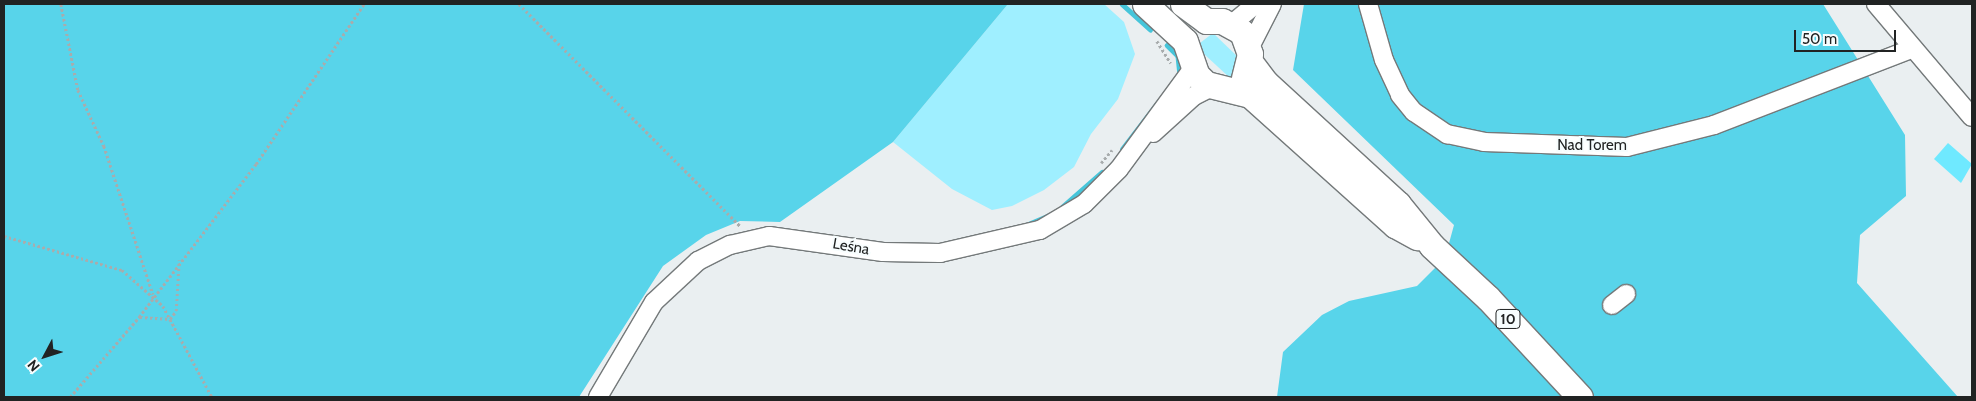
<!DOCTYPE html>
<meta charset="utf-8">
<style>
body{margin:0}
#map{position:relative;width:1976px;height:401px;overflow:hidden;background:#eaeff1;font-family:Cabin,sans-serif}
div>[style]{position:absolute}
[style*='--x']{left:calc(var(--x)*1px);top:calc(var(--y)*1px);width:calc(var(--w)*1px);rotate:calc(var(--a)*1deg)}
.green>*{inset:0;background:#9fefff}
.forest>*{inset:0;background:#58d4ea}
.stream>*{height:4.5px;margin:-2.25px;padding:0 2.25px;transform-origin:2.25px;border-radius:2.25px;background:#46c5da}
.building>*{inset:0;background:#6fe9ff}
.path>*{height:2.5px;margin-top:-1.25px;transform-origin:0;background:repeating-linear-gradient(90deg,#a8acad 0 2.5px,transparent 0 5px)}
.roads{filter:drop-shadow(1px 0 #74797a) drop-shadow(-1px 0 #74797a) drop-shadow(0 1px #74797a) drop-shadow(0 -1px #74797a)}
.minor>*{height:18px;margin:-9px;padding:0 9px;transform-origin:9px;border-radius:9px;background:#fff}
.highway>*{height:25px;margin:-12.5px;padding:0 12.5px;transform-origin:12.5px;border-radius:12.5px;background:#fff}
span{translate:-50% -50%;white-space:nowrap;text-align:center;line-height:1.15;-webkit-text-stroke:4px #f7fdfe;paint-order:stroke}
.shield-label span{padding:1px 4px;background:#f7fdfe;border:1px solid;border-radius:4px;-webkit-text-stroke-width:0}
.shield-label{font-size:14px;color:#212323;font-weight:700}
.street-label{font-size:15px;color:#212323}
.frame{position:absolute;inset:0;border:5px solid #212323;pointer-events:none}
.north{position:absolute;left:20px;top:331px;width:50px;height:50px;-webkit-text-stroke:4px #f7fdfe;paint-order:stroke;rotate:230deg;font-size:14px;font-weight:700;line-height:20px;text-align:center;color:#212323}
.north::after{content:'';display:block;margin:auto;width:18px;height:22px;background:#212323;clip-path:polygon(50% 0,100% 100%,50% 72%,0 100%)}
.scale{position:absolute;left:1794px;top:30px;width:102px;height:22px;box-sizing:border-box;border:2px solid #212323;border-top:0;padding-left:6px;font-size:15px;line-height:18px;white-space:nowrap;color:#212323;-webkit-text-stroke:4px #f7fdfe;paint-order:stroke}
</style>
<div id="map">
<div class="green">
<i style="clip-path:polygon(1008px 4px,1104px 4px,1124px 22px,1135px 54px,1118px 99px,1091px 134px,1074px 167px,1044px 190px,1012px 206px,992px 210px,952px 189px,893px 142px)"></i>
<i style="clip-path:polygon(1213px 33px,1239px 58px,1236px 76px,1230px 78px,1204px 54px,1200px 43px)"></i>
</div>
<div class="forest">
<i style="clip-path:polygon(4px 4px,1008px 4px,893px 142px,780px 222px,740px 221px,706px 235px,663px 266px,579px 397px,4px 397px)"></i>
<i style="clip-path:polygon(1304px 4px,1823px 4px,1905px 135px,1906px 196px,1860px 235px,1857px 283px,1958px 397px,1277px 397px,1283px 352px,1322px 315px,1349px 301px,1417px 286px,1445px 258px,1454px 225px,1293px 70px)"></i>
</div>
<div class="stream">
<i style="--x:1122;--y:4;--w:38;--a:42"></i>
<i style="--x:1167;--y:45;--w:16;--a:45"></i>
<i style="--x:1178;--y:56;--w:19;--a:84"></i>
<i style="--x:1122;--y:149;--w:59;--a:-52.5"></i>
<i style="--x:1062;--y:207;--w:53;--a:-41.2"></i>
<i style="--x:1026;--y:225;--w:25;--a:-23"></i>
</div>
<div class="building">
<i style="clip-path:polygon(1948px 143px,1972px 164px,1961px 183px,1934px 159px)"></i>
</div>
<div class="path">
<i style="--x:61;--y:4;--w:88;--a:78.8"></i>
<i style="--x:78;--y:90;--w:62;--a:65.1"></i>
<i style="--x:104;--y:146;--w:156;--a:71.7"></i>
<i style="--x:519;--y:4;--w:313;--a:45.1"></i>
<i style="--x:1157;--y:41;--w:26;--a:58"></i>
<i style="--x:1101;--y:163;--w:17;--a:-50"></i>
<i style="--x:4;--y:236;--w:123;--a:16.1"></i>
<i style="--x:122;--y:270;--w:55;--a:41.3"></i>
<i style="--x:163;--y:306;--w:103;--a:61.7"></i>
<i style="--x:140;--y:317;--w:30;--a:4"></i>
<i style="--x:170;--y:319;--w:10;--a:-53"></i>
<i style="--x:176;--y:311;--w:51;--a:-86.6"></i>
<i style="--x:70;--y:397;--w:106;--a:-49.2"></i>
<i style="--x:139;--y:317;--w:193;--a:-52.6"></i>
<i style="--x:256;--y:164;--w:193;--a:-56"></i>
</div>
<div class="roads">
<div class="minor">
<i style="--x:1368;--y:4;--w:58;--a:74.1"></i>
<i style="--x:1384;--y:60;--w:38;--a:65"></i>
<i style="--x:1400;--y:95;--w:22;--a:51"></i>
<i style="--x:1414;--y:112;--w:40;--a:34"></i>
<i style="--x:1447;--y:134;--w:38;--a:12"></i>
<i style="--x:1484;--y:142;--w:143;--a:2"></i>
<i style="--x:1627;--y:147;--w:90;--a:-14.2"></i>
<i style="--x:1714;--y:125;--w:211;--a:-21.1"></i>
<i style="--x:1876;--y:4;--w:148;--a:49.7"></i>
<i style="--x:1232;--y:24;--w:31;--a:-40"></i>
<i style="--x:1250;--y:47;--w:48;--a:-62.9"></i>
<i style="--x:1153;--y:133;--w:55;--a:-42.1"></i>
<i style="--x:1194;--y:96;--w:20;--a:-27"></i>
<i style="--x:1612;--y:305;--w:18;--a:-38"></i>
<i style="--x:598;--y:397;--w:110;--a:-59.5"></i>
<i style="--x:654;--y:302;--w:60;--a:-43"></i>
<i style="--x:698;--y:261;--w:36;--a:-27"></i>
<i style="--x:730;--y:245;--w:40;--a:-13"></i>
<i style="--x:769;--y:236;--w:115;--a:8"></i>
<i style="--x:883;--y:252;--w:57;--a:1"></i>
<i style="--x:940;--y:253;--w:103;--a:-13"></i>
<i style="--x:1040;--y:230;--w:51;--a:-30.6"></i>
<i style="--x:1084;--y:204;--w:49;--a:-45"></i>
<i style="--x:1119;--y:169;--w:127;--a:-53.7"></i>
</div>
<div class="highway">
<i style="--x:1145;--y:4;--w:54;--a:42.8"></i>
<i style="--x:1185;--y:41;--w:36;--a:71"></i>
<i style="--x:1197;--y:75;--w:13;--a:45"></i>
<i style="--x:1206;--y:84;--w:45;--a:14"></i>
<i style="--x:1250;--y:95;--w:195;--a:41.9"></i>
<i style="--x:1395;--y:225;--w:25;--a:29"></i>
<i style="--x:1183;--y:4;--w:29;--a:36"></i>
<i style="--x:1206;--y:21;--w:16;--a:0"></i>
<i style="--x:1222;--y:21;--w:23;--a:29"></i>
<i style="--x:1242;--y:32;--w:23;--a:70"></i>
<i style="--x:1250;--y:54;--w:25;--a:104"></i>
<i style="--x:1250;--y:62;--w:26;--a:53"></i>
<i style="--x:1266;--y:83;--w:179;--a:42.5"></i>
<i style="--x:1398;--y:204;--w:54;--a:51"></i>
<i style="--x:1432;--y:246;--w:76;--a:42.9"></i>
<i style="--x:1488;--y:298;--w:135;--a:47.1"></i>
</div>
</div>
<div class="shield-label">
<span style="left:1508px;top:319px">10</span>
</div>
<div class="street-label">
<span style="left:1592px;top:146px">Nad Torem</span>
<span style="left:851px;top:247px;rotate:10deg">Leśna</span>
</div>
<div class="frame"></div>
<div class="north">N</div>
<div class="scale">50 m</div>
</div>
